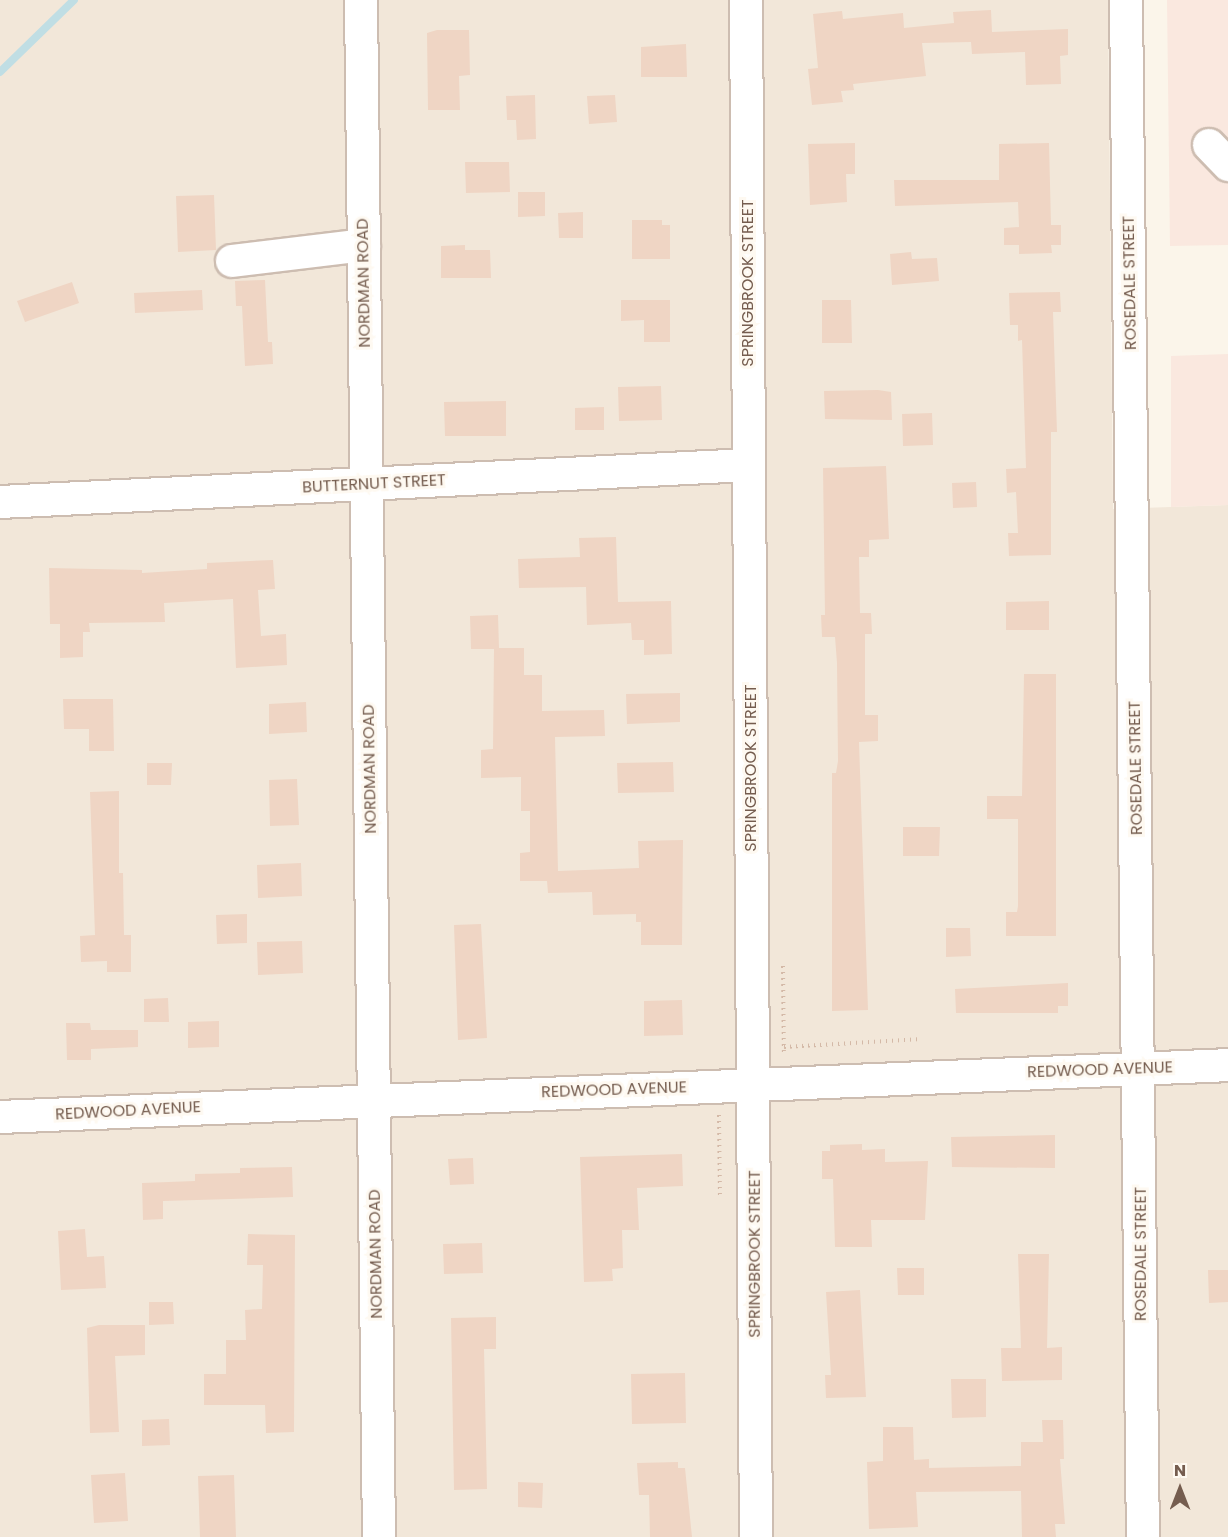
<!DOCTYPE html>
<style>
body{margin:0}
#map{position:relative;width:1228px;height:1537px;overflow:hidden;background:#fbf5ea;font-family:Poppins,sans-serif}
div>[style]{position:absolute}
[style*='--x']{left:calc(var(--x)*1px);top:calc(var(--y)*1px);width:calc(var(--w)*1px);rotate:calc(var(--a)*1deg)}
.residential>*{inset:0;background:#f2e7d9}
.commercial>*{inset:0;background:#fae8df}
.stream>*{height:8px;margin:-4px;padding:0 4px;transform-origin:4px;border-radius:4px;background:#c0dee4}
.building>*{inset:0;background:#efd5c4}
.path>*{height:4px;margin-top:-2px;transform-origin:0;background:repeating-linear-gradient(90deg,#d4b9a7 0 1.5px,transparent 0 6px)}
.roads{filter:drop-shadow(2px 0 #cdbdb1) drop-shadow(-2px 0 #cdbdb1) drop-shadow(0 2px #cdbdb1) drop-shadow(0 -2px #cdbdb1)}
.minor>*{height:32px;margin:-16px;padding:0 16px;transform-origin:16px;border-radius:16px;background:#fff}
span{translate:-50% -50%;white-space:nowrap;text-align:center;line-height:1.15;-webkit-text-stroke:6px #fef9f1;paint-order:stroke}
.street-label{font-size:16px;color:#755d4f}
.north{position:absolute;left:1150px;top:1459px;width:60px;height:60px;-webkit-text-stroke:4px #fef9f1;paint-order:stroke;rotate:0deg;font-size:16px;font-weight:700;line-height:24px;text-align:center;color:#755d4f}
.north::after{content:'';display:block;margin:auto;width:21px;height:27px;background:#755d4f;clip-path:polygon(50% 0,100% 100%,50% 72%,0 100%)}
</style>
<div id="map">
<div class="residential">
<i style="clip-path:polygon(0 0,1108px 0,1113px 509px,1228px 505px,1228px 1537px,0 1537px)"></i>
</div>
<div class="commercial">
<i style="clip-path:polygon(1167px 0,1228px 0,1228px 245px,1170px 246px)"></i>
<i style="clip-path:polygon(1228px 354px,1228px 505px,1171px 507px,1171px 356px)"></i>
</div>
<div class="stream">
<i style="--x:0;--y:72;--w:103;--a:-44.2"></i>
</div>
<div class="building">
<i style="clip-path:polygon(991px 10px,992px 32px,1068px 29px,1068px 55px,1060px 56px,1061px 84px,1026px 85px,1025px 52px,972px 54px,971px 42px,922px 43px,926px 76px,853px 84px,854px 90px,841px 91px,843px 102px,812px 105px,808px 69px,818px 68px,813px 14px,842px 11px,843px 19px,903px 13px,904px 28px,954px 23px,953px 12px)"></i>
<i style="clip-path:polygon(437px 30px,469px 30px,470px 75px,459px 76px,460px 110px,428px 110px,427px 33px)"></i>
<i style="clip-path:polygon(686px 44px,687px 77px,641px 77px,641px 47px)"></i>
<i style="clip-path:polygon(535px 95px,536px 139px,517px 140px,516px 120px,507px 120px,506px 96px)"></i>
<i style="clip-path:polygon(615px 95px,617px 122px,589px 124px,587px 96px)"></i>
<i style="clip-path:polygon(855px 143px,855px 174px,846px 174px,847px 202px,810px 205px,808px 144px)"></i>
<i style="clip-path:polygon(1049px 143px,1051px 225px,1061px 225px,1061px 245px,1051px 245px,1052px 253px,1019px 254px,1019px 245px,1004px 245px,1004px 228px,1019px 227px,1018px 202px,895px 206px,894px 180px,999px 180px,999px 144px)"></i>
<i style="clip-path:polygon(465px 162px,509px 162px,510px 192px,466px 193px)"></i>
<i style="clip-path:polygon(518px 192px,545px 192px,545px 216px,518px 217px)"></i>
<i style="clip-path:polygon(214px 195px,216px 250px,178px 252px,176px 196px)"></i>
<i style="clip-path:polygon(583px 212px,583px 238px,559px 238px,558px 213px)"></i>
<i style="clip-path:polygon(632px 220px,662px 220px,662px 225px,670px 225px,670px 259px,632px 259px)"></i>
<i style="clip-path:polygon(465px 245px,465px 250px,490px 250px,491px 278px,441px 278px,441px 246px)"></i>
<i style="clip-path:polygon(911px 252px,912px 259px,937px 258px,939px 281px,892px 285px,890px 254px)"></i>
<i style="clip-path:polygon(265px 280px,268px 342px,272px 342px,273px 364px,245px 366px,242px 306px,236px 306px,235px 281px)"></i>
<i style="clip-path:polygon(72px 282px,79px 303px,25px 322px,17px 301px)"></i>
<i style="clip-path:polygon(202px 290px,203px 310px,135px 313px,134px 293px)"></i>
<i style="clip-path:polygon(1060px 292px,1061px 312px,1053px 312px,1057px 432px,1051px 432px,1051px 555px,1009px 556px,1008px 533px,1018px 533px,1016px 492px,1007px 493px,1006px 469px,1026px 468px,1022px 340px,1018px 341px,1018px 325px,1010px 325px,1009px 293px)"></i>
<i style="clip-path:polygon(621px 300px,670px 300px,670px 342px,644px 342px,644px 320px,621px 321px)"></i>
<i style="clip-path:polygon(822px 300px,851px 300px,852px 343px,822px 343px)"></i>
<i style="clip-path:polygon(661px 386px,662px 420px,619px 421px,618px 387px)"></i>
<i style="clip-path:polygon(878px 390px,891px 392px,892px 420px,825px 419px,824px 391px)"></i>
<i style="clip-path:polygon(506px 401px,506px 436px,445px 436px,444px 402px)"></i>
<i style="clip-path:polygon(604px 407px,604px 430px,575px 430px,575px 408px)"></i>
<i style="clip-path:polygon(932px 413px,933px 445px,903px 446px,902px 414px)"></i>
<i style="clip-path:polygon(886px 466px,889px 539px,869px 540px,869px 557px,859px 557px,860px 613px,871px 613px,872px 634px,865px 634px,865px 715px,878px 715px,878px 741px,859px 742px,868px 1010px,832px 1011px,832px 773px,836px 773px,838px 761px,837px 663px,835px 637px,822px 637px,821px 615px,825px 615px,823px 468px)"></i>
<i style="clip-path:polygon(976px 482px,977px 507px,953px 508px,952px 483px)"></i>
<i style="clip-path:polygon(616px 537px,618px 602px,671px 601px,672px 654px,644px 655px,644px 640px,632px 640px,631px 623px,587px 625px,586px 587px,519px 588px,518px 559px,580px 557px,579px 538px)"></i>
<i style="clip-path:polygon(273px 560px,275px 589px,258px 590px,261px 636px,286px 634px,287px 665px,236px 668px,233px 599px,164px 603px,165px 622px,89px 623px,90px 632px,83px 632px,83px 657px,60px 658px,60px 624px,50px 624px,49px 568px,142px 570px,142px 573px,207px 569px,207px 563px)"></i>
<i style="clip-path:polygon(1049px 601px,1049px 630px,1006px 630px,1006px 602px)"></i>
<i style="clip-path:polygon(498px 615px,499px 648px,524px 648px,524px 675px,542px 675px,542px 711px,604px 710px,605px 736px,555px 737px,558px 871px,639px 868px,638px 841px,683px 840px,682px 945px,641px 945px,641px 922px,636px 922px,636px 914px,593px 915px,592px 892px,548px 893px,547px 881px,520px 881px,520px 853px,530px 852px,530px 811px,521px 811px,521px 777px,481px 778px,481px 750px,493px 749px,494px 649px,471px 649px,470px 616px)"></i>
<i style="clip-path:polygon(1024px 674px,1056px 674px,1056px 936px,1006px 936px,1006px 912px,1017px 912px,1018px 906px,1018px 819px,987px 819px,987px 796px,1022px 796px)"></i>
<i style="clip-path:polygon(680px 693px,680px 722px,627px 724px,626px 694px)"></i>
<i style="clip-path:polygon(63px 699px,113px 699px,114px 751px,89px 751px,89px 729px,64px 729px)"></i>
<i style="clip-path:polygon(306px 702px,307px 732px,269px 734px,269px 704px)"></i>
<i style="clip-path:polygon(673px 762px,674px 792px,618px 793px,617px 763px)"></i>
<i style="clip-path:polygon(147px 763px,172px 763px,171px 785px,147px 785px)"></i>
<i style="clip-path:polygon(297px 779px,299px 825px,270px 826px,269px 780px)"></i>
<i style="clip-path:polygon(119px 791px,119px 873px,123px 873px,124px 935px,131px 935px,131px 972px,107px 972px,107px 961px,81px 962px,80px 936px,95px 935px,90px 792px)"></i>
<i style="clip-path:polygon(903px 827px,940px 827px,939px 856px,903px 856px)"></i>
<i style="clip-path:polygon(301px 863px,302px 896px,258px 898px,257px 865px)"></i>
<i style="clip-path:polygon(247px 914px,247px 943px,217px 944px,216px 915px)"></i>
<i style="clip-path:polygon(481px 924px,487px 1038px,458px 1040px,454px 925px)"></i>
<i style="clip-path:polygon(946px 928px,970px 928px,971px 956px,946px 957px)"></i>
<i style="clip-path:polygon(302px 941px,303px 973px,258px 975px,257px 942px)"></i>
<i style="clip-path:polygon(1068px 983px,1068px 1006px,1058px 1006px,1058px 1013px,956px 1013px,955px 989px)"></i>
<i style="clip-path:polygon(168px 998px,169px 1022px,144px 1022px,144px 999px)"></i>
<i style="clip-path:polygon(682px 1000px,683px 1035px,644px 1036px,644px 1001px)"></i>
<i style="clip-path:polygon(219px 1021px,219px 1047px,188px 1048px,188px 1022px)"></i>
<i style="clip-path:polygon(66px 1023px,90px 1023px,91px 1030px,138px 1030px,138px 1047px,91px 1049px,91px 1060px,67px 1060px)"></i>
<i style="clip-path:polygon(1055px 1135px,1055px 1168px,952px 1167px,951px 1137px)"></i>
<i style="clip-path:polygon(862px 1144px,862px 1150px,885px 1149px,885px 1162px,928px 1161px,925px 1220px,871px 1220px,872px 1247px,835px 1247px,833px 1179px,822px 1179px,822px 1151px,830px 1151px,830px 1145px)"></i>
<i style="clip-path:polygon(682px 1154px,683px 1186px,637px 1188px,639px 1230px,622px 1230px,623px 1268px,612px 1269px,613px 1281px,584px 1282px,580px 1157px)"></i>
<i style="clip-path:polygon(473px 1158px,474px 1184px,450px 1185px,448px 1159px)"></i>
<i style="clip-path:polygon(292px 1167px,293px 1197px,163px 1201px,163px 1219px,143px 1220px,142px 1183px,195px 1181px,195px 1174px,240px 1173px,240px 1168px)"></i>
<i style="clip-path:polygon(85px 1229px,87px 1257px,104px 1256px,106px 1288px,61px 1290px,58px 1231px)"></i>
<i style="clip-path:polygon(248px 1234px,295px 1235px,294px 1432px,266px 1433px,265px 1405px,204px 1405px,204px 1374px,226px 1374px,226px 1340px,246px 1340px,245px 1310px,262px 1309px,263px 1265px,247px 1265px)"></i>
<i style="clip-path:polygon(482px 1243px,483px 1273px,444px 1274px,443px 1244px)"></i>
<i style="clip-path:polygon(1018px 1254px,1049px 1254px,1047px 1348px,1062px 1347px,1062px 1380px,1002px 1381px,1001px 1348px,1021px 1348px)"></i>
<i style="clip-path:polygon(897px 1268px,924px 1268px,924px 1295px,898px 1295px)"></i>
<i style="clip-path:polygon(1208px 1270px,1228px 1270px,1228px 1302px,1209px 1303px)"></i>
<i style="clip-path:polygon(860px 1290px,866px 1397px,826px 1398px,825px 1375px,831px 1375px,826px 1292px)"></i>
<i style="clip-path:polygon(149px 1302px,173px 1302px,174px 1324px,149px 1325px)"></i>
<i style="clip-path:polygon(496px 1317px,496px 1349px,484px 1349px,487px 1489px,454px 1490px,451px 1318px)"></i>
<i style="clip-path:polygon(99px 1325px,145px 1325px,145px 1355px,115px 1356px,119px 1432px,90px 1433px,87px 1328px)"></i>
<i style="clip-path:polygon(685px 1373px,686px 1423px,632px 1424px,631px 1374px)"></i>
<i style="clip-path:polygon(951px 1379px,986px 1379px,986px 1417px,952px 1418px)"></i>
<i style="clip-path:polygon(169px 1419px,170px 1445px,142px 1446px,142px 1420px)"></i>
<i style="clip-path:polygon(1042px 1420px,1063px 1420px,1064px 1459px,1060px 1459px,1065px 1524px,1055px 1524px,1056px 1537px,1022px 1537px,1021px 1491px,916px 1492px,918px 1527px,869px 1529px,867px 1462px,883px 1461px,883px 1427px,913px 1427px,914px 1460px,929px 1459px,929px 1468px,1021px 1466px,1021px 1442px,1043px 1442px)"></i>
<i style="clip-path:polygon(678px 1462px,678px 1468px,685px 1468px,692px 1537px,650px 1537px,649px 1495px,639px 1495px,637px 1463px)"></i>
<i style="clip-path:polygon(125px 1473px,128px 1521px,94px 1523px,91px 1475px)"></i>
<i style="clip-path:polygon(234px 1475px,236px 1537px,200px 1537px,198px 1476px)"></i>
<i style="clip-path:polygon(518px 1482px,543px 1483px,542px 1508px,518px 1507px)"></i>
</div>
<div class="path">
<i style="--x:783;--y:966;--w:89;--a:89.4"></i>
<i style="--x:784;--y:1047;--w:138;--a:-3.3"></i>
<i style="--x:719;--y:1115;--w:80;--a:89.3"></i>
</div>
<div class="roads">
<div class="minor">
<i style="--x:361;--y:0;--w:1537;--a:89.33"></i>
<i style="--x:746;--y:0;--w:1537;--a:89.63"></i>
<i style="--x:1126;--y:0;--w:1537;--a:89.37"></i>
<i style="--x:1209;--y:145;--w:28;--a:46"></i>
<i style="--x:232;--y:261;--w:133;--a:-6.9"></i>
<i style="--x:0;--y:502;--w:750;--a:-2.83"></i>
<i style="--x:0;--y:1117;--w:1229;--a:-2.42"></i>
</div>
</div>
<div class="street-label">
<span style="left:364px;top:283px;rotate:-91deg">NORDMAN ROAD</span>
<span style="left:748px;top:283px;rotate:-90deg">SPRINGBROOK STREET</span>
<span style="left:1130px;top:283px;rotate:-91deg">ROSEDALE STREET</span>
<span style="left:374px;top:484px;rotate:-3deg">BUTTERNUT STREET</span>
<span style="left:751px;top:768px;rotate:-90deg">SPRINGBROOK STREET</span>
<span style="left:1136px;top:768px;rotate:-91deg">ROSEDALE STREET</span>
<span style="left:370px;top:769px;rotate:-91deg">NORDMAN ROAD</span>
<span style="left:1100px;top:1070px;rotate:-2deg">REDWOOD AVENUE</span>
<span style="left:614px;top:1090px;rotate:-2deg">REDWOOD AVENUE</span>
<span style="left:128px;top:1111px;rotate:-3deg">REDWOOD AVENUE</span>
<span style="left:376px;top:1254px;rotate:-91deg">NORDMAN ROAD</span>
<span style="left:755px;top:1254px;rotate:-90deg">SPRINGBROOK STREET</span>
<span style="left:1141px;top:1254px;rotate:-90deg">ROSEDALE STREET</span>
</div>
<div class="north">N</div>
</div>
